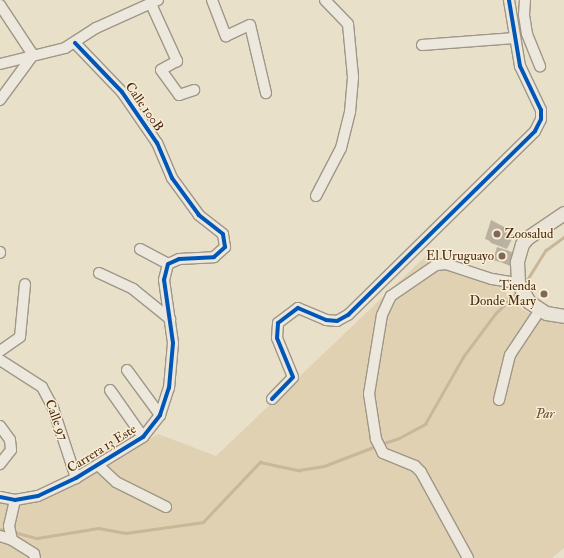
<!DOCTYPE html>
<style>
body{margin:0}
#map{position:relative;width:564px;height:558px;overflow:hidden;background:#e9e0ca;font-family:"IM FELL Double Pica",serif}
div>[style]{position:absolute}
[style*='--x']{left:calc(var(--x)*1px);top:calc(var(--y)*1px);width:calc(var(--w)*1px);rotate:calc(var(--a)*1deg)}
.green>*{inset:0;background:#e0d1b3}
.shadow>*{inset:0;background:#0003}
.stream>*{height:2.5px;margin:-1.25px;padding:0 1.25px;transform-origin:1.25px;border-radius:1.25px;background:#c9b79a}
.building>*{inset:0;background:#b9b0a0}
.roads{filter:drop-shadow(1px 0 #9f9687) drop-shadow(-1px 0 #9f9687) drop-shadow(0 1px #9f9687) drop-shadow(0 -1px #9f9687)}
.minor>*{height:10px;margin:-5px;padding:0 5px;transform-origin:5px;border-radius:5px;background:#ece8dd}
.major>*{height:13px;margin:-6.5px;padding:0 6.5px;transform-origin:6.5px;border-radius:6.5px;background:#e9e3d8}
.cycleway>*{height:4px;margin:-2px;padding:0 2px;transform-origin:2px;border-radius:2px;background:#0057b8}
.dots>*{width:11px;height:11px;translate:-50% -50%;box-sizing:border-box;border:2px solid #f9eed4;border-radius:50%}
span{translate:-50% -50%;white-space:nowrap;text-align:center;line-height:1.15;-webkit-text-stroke:3px #f9eed4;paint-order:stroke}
.street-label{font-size:13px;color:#482817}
.poi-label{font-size:13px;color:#482817}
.left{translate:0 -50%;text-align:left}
.right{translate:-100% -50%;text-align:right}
.park-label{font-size:13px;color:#654733;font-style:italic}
</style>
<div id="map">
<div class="green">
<i style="clip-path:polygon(428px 254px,501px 287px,523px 310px,543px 318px,564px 319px,564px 548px,552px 558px,0 558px,0 501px,51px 496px,83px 481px,158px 434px,216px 456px)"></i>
</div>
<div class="shadow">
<i style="clip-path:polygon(492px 222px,514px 235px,507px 249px,491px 243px,487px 238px)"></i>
<i style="clip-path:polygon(511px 252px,514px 255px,510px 266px,494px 259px)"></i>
</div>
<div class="stream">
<i style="--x:525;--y:283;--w:39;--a:-58"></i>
<i style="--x:546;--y:250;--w:22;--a:-36"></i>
<i style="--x:381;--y:444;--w:19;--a:-18"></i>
<i style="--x:399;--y:438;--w:30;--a:-28"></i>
<i style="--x:425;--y:424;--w:77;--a:-60.4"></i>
<i style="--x:463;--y:357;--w:54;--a:-53.3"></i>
<i style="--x:495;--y:314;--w:30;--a:-45"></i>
<i style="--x:0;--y:529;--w:7;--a:16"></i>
<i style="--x:14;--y:532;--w:24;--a:15"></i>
<i style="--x:37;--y:538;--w:62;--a:-9.3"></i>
<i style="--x:98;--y:528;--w:28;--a:10"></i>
<i style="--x:126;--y:533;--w:78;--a:-8.1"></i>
<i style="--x:203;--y:522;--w:83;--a:-46.5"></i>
<i style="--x:260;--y:462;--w:40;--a:12"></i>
<i style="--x:299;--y:470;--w:25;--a:-9"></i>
<i style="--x:324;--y:466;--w:56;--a:-21"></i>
</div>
<div class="building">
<i style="clip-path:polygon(491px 220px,510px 230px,502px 245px,485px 239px)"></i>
<i style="clip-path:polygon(497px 247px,512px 252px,507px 264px,493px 260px)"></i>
</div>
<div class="roads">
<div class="minor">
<i style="--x:212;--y:0;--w:39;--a:69"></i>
<i style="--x:226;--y:36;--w:26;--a:-25"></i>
<i style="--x:250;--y:25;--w:70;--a:76.8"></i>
<i style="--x:525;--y:0;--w:15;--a:94"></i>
<i style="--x:524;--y:15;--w:19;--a:81"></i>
<i style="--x:527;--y:34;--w:35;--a:68"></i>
<i style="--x:151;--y:4;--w:63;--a:65.5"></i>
<i style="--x:177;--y:61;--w:18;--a:151"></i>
<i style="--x:161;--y:70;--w:31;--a:54"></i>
<i style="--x:179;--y:95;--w:16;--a:-18"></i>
<i style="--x:0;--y:5;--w:60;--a:56.6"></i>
<i style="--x:33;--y:55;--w:56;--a:126.3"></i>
<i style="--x:422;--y:45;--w:93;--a:-4.3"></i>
<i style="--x:0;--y:64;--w:67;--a:-13.8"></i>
<i style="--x:65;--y:48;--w:37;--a:-33"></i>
<i style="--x:96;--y:28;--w:68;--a:-24.3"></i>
<i style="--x:316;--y:196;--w:54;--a:-62.5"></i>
<i style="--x:341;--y:148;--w:37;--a:-76"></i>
<i style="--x:350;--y:112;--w:35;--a:-85"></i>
<i style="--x:353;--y:77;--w:53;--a:-95.4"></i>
<i style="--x:348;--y:24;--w:33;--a:-134"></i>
<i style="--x:140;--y:249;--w:32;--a:28"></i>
<i style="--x:0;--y:253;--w:1;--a:-90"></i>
<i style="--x:99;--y:273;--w:38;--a:25"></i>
<i style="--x:133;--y:289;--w:48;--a:39"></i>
<i style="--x:0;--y:351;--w:24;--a:-35"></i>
<i style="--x:20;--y:337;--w:53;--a:-84.6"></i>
<i style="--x:0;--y:360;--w:50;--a:32.7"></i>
<i style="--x:42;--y:387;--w:24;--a:62"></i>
<i style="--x:53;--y:408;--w:74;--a:71.8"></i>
<i style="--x:127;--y:370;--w:56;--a:53.7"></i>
<i style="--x:110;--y:390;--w:57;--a:54.9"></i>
<i style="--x:272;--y:399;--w:30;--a:-46"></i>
<i style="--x:293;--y:377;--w:42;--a:-112.3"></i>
<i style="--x:277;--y:338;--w:15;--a:-86"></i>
<i style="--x:278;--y:323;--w:25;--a:-37"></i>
<i style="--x:298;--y:308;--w:30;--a:23"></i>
<i style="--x:326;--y:320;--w:11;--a:5"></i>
<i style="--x:337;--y:321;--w:13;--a:-29"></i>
<i style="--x:348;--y:315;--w:262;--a:-44.5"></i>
<i style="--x:535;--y:131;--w:13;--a:-63"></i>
<i style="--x:541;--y:119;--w:9;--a:-90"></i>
<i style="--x:541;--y:110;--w:49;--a:-115.5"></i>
<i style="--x:520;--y:66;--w:67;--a:-99.5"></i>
<i style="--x:499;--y:400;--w:46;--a:-76.3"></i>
<i style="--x:510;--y:355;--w:54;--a:-56.3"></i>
<i style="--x:0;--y:426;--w:17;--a:54"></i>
<i style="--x:10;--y:440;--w:10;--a:84"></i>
<i style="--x:11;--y:450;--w:18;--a:128"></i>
<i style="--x:98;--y:465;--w:25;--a:43"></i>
<i style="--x:116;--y:482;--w:56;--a:26.6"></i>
<i style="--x:0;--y:497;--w:15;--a:11"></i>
<i style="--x:15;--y:500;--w:23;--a:-10"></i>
<i style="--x:38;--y:496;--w:42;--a:-25.3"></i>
<i style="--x:76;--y:478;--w:79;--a:-31.5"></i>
<i style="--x:143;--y:437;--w:28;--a:-52"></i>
<i style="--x:160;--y:415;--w:28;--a:-72"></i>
<i style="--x:169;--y:388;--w:45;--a:-84.9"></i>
<i style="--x:173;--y:343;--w:64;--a:-98.1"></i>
<i style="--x:164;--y:280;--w:16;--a:-76"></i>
<i style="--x:168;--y:264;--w:12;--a:-24"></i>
<i style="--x:179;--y:259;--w:35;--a:-3"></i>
<i style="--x:214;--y:257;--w:15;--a:-42"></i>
<i style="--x:225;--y:247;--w:13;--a:-99"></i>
<i style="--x:223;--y:234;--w:31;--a:-142"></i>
<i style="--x:199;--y:215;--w:46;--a:-126.1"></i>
<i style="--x:172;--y:178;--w:38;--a:-113"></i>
<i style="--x:157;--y:143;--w:62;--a:-124.5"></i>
<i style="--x:122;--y:92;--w:68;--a:-133.8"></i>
<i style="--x:15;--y:500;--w:27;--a:103"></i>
<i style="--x:9;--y:526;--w:14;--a:78"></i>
<i style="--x:12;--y:540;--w:26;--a:32"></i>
<i style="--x:34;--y:554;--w:4;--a:76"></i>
<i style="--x:0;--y:536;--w:13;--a:18"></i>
<i style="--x:468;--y:558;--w:98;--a:-118.7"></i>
<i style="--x:421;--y:472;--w:8;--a:-135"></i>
<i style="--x:415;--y:466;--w:35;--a:-158"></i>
<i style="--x:383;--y:453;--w:16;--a:-117"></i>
<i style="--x:376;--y:439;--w:46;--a:-98.8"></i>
<i style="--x:369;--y:394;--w:80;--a:-80.7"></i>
<i style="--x:382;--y:315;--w:21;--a:-65"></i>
<i style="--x:391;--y:296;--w:55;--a:-34.6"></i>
<i style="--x:436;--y:265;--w:10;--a:-6"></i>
<i style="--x:446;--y:264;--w:48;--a:18.1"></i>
<i style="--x:492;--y:279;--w:26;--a:9"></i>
</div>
<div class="major">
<i style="--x:564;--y:213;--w:45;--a:146"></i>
<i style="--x:527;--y:238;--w:8;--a:130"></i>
<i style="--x:522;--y:244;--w:19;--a:106"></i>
<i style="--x:517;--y:262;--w:21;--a:87"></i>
<i style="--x:518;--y:283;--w:22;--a:60"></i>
<i style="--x:529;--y:302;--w:20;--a:33"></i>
<i style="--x:546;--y:313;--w:18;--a:9"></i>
</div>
</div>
<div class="cycleway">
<i style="--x:272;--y:399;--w:30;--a:-46"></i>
<i style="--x:293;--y:377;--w:42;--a:-112.3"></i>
<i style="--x:277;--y:338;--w:15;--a:-86"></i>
<i style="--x:278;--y:323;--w:25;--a:-37"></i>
<i style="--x:298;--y:308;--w:30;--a:23"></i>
<i style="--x:326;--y:320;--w:11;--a:5"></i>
<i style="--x:337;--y:321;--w:13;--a:-29"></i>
<i style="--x:348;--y:315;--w:262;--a:-44.5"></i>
<i style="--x:535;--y:131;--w:13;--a:-63"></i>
<i style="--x:541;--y:119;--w:9;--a:-90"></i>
<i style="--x:541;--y:110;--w:49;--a:-115.5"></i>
<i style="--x:520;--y:66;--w:67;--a:-99.5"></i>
<i style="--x:0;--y:497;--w:15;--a:11"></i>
<i style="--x:15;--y:500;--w:23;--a:-10"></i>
<i style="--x:38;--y:496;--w:42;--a:-25.3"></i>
<i style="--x:76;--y:478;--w:79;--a:-31.5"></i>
<i style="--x:143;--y:437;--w:28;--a:-52"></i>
<i style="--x:160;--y:415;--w:28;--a:-72"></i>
<i style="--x:169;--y:388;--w:45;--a:-84.9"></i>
<i style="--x:173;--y:343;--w:64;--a:-98.1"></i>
<i style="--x:164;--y:280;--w:16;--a:-76"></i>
<i style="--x:168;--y:264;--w:12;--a:-24"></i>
<i style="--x:179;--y:259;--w:35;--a:-3"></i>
<i style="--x:214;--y:257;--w:15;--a:-42"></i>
<i style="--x:225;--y:247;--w:13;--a:-99"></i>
<i style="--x:223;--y:234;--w:31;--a:-142"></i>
<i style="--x:199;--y:215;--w:46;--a:-126.1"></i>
<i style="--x:172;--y:178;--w:38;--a:-113"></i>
<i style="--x:157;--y:143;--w:62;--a:-124.5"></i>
<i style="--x:122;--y:92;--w:68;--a:-133.8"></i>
</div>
<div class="dots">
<i style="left:497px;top:234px;background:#806856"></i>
<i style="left:502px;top:256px;background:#806856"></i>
<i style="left:544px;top:294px;background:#806856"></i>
</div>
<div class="street-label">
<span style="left:144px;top:107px;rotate:55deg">Calle 100B</span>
<span style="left:56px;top:420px;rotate:69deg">Calle 97</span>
<span style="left:102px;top:449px;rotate:-32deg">Carrera 13 Este</span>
</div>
<div class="poi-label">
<span class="left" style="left:505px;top:234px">Zoosalud</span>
<span class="right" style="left:494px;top:256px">El Uruguayo</span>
<span class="right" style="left:536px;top:294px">Tienda<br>Donde Mary</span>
</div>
<div class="park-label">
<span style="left:545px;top:414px">Par</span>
</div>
</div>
